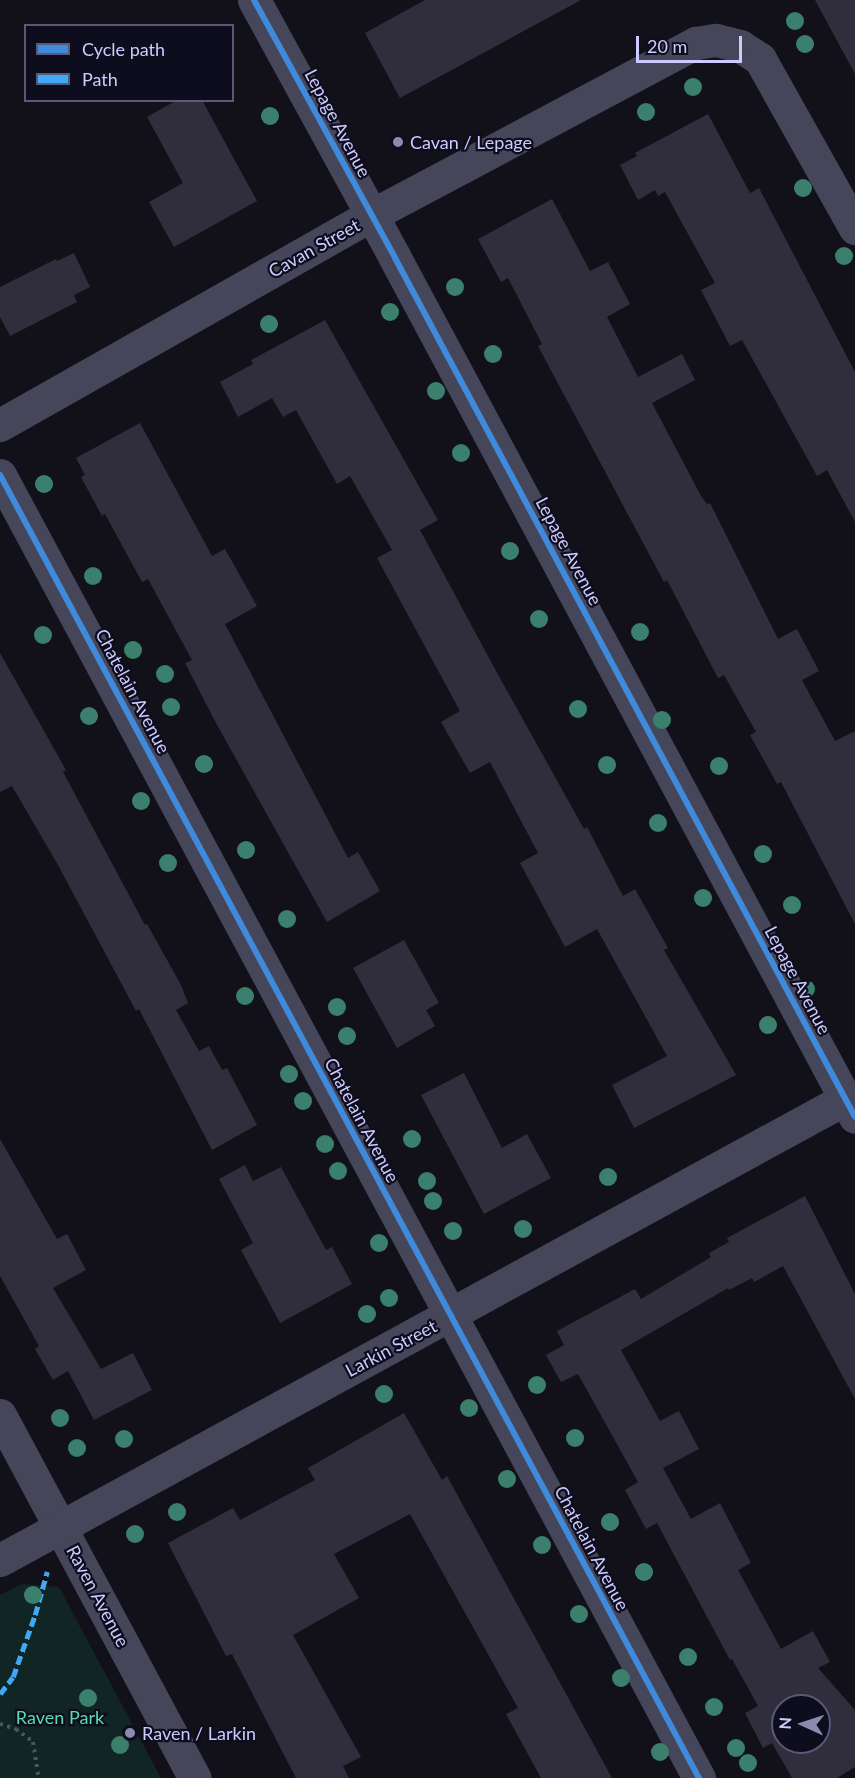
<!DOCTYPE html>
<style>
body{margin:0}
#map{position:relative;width:855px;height:1778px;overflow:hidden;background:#12111a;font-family:Lato,sans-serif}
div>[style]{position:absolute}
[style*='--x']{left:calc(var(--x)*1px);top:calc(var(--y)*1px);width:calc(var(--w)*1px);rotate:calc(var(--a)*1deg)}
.green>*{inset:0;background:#102524}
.building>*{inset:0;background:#302e3c}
.path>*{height:4px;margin-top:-2px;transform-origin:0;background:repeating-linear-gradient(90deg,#485661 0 3px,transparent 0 7.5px)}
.minor>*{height:33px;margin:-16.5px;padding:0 16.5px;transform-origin:16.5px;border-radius:16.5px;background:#46465b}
.quiet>*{height:4.5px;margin-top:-2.25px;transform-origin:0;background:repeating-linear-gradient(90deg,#3fa9f5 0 9px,transparent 0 13.5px)}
.cycleway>*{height:6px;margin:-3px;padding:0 3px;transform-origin:3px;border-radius:3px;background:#408adc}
.trees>*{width:18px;height:18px;margin:-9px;border-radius:50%;background:#3a806d}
.dots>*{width:16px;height:16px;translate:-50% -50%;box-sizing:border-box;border:3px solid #0e0d1e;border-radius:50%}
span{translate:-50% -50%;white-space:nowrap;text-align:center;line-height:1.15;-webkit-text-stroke:4.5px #0e0d1e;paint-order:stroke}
.street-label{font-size:18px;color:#cdcbfd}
.poi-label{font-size:18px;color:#cdcbfd}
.left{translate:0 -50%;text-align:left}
.park-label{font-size:18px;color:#5adab1}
.legend{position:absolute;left:24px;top:24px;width:210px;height:78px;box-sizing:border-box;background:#0e0d1e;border:2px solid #5a5977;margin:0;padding:8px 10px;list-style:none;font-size:18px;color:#cdcbfd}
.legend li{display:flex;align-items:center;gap:12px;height:30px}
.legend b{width:30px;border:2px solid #5a5977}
.north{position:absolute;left:771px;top:1694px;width:60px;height:60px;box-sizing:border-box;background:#0e0d1e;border:2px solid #5a5977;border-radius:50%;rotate:273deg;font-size:16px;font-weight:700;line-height:24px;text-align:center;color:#cdcbfd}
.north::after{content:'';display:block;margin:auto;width:21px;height:27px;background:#8c8aae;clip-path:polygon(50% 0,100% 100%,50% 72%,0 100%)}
.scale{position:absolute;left:636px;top:36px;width:106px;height:27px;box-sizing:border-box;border:3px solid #cdcbfd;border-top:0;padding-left:8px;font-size:18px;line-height:21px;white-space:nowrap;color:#cdcbfd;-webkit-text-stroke:4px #0e0d1e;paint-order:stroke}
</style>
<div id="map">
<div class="green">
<i style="clip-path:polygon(22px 1584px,59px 1587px,161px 1778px,0 1778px,0 1595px)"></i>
</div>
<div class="building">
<i style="clip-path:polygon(425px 0,581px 0,400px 98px,365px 33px)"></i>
<i style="clip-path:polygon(815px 0,855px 0,855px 74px)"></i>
<i style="clip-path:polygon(177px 100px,202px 100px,257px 201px,174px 247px,149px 202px,183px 183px,147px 117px)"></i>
<i style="clip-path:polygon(708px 114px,750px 193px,759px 188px,855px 372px,855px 522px,827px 470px,817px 476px,742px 340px,730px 346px,701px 290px,715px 283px,665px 192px,658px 196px,655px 190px,638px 200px,620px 165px,637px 156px,635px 153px)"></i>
<i style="clip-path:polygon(552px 199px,590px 271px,608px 262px,630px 304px,607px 317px,638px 377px,682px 354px,695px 380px,652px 403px,701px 496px,707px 504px,710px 503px,778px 639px,797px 629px,819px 671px,802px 680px,835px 741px,855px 731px,855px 924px,781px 782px,777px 784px,750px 735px,756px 732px,724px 675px,718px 678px,667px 580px,664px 582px,538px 346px,542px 344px,508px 278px,501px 282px,478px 239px)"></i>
<i style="clip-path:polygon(74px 253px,90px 287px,74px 295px,77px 302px,10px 336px,0 317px,0 287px,56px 259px,57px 261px)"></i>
<i style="clip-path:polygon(325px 320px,438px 520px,420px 530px,496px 671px,584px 829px,587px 827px,623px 896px,635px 889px,668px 948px,664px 950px,736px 1075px,634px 1128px,612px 1085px,667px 1056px,597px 929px,565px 947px,520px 863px,538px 853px,490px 762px,470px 773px,441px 722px,460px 711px,377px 558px,392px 550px,350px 476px,337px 484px,296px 410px,283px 417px,272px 398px,238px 417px,220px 382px,253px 364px,251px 360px)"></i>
<i style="clip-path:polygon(140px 423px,212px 556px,225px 549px,257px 606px,225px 624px,348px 858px,358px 852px,380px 891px,327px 922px,216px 723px,185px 663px,192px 660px,148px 579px,142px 582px,105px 514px,102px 516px,81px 477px,85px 475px,76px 458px)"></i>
<i style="clip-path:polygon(0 653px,66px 770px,63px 772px,145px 925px,147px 924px,181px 985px,188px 1003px,176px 1010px,199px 1051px,209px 1046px,222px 1070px,227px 1068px,257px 1125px,212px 1150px,139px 1009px,136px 1011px,58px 865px,12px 786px,0 792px)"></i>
<i style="clip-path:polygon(404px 940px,439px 1003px,426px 1010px,435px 1026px,397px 1048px,353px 968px)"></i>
<i style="clip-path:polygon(464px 1073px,502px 1148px,527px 1134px,551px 1178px,484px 1214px,421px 1095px)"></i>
<i style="clip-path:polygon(0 1139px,57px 1239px,67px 1234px,86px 1270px,53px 1288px,101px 1369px,133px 1353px,152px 1390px,94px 1420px,68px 1371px,53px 1380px,35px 1349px,39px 1346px,0 1276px)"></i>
<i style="clip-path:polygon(245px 1165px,253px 1181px,281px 1167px,326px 1250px,332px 1247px,352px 1284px,280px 1323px,241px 1250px,253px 1243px,219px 1179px)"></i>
<i style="clip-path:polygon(evenodd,805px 1196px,855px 1294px,855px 1399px,783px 1266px,754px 1282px,752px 1278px,729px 1290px,728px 1288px,621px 1350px,660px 1421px,679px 1411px,699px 1449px,663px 1468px,691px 1519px,720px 1503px,751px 1563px,738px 1570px,781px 1649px,813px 1631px,830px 1662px,818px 1668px,855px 1710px,855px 1767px,837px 1778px,792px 1778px,772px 1743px,763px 1748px,745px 1713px,758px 1706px,732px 1659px,730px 1660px,657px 1523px,646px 1529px,625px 1490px,638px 1482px,578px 1374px,561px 1382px,546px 1355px,564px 1345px,557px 1331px,635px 1289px,641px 1299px,711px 1257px,709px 1253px,729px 1242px,727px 1238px,805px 1196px,783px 1706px,819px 1706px,819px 1742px,783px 1742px,783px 1706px)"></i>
<i style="clip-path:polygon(404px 1413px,442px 1480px,447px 1476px,612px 1778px,541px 1778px,506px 1714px,518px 1708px,410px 1514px,334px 1554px,359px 1598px,293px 1635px,361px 1757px,343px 1766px,349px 1778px,296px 1778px,232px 1654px,226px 1656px,168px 1543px,233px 1508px,240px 1520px,315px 1480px,308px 1468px)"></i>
</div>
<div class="path">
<i style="--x:0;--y:1724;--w:17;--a:17"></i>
<i style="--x:16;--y:1729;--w:21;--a:37"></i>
<i style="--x:33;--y:1742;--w:36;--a:81"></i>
</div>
<div class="minor">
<i style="--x:254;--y:0;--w:294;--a:61.3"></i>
<i style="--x:395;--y:258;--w:974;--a:61.83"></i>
<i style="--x:0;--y:425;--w:425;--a:-29.5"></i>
<i style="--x:370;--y:216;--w:369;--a:-28"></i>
<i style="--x:696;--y:43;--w:20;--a:-9"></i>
<i style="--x:716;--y:40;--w:25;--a:14"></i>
<i style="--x:740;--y:46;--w:24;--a:33"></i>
<i style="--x:760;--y:59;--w:194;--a:60.7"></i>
<i style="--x:0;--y:475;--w:1479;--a:61.79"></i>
<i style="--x:0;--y:1415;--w:412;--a:61.8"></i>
<i style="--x:0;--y:1560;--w:963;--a:-28.62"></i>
</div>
<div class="quiet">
<i style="--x:0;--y:1694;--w:21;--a:-53"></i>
<i style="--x:13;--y:1677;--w:66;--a:-70.5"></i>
<i style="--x:35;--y:1615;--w:45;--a:-74.4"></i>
</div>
<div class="cycleway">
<i style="--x:254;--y:0;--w:294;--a:61.3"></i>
<i style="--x:395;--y:258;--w:974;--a:61.83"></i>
<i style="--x:0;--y:475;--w:1479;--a:61.79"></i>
</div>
<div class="trees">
<i style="left:795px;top:21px"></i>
<i style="left:805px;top:44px"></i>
<i style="left:693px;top:87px"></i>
<i style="left:646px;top:112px"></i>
<i style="left:270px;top:116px"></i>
<i style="left:803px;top:188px"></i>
<i style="left:844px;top:256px"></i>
<i style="left:455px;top:287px"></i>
<i style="left:390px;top:312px"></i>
<i style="left:269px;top:324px"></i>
<i style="left:493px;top:354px"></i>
<i style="left:436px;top:391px"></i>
<i style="left:461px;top:453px"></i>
<i style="left:44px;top:484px"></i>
<i style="left:510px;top:551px"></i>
<i style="left:93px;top:576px"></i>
<i style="left:539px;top:619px"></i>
<i style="left:640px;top:632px"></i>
<i style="left:43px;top:635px"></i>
<i style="left:133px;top:650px"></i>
<i style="left:165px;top:674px"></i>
<i style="left:171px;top:707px"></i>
<i style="left:578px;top:709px"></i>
<i style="left:89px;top:716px"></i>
<i style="left:662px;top:720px"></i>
<i style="left:204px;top:764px"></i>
<i style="left:607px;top:765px"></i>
<i style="left:719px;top:766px"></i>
<i style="left:141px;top:801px"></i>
<i style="left:658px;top:823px"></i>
<i style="left:246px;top:850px"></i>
<i style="left:763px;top:854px"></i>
<i style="left:168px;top:863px"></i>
<i style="left:703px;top:898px"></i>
<i style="left:792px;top:905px"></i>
<i style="left:287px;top:919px"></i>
<i style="left:806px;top:989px"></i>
<i style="left:245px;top:996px"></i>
<i style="left:337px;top:1007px"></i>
<i style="left:768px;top:1025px"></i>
<i style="left:347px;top:1036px"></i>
<i style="left:289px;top:1074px"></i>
<i style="left:303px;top:1101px"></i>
<i style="left:412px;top:1139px"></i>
<i style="left:325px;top:1144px"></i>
<i style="left:338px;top:1171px"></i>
<i style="left:608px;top:1177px"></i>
<i style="left:427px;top:1181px"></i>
<i style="left:433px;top:1201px"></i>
<i style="left:523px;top:1229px"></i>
<i style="left:453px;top:1231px"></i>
<i style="left:379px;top:1243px"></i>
<i style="left:389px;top:1298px"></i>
<i style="left:367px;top:1314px"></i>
<i style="left:537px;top:1385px"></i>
<i style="left:384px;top:1394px"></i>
<i style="left:469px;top:1408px"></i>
<i style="left:60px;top:1418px"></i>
<i style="left:575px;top:1438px"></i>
<i style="left:124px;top:1439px"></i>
<i style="left:77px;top:1448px"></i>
<i style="left:507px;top:1479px"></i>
<i style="left:177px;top:1512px"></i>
<i style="left:610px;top:1522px"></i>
<i style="left:135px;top:1534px"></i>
<i style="left:542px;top:1545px"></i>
<i style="left:644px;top:1572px"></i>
<i style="left:33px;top:1595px"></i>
<i style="left:579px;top:1614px"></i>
<i style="left:688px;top:1657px"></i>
<i style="left:621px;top:1678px"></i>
<i style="left:88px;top:1698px"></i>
<i style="left:714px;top:1707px"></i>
<i style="left:120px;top:1745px"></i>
<i style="left:736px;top:1748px"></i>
<i style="left:660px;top:1752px"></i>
<i style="left:748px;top:1763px"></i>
</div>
<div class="dots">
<i style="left:398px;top:142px;background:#8c8aae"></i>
<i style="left:130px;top:1733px;background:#8c8aae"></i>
</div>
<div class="street-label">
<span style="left:338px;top:123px;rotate:62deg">Lepage Avenue</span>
<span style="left:314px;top:248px;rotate:-29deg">Cavan Street</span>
<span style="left:569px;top:551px;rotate:62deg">Lepage Avenue</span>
<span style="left:133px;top:691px;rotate:62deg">Chatelain Avenue</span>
<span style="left:798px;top:980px;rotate:62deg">Lepage Avenue</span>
<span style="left:362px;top:1120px;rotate:62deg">Chatelain Avenue</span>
<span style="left:391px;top:1348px;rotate:-28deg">Larkin Street</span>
<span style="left:592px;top:1548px;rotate:62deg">Chatelain Avenue</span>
<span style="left:98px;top:1596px;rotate:62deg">Raven Avenue</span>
</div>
<div class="poi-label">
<span class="left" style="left:410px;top:142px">Cavan / Lepage</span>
<span class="left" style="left:142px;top:1733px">Raven / Larkin</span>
</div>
<div class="park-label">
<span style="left:60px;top:1717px">Raven Park</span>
</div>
<ul class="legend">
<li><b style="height:8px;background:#408adc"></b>Cycle path</li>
<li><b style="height:8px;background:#3fa9f5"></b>Path</li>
</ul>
<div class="north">N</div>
<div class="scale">20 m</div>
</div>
